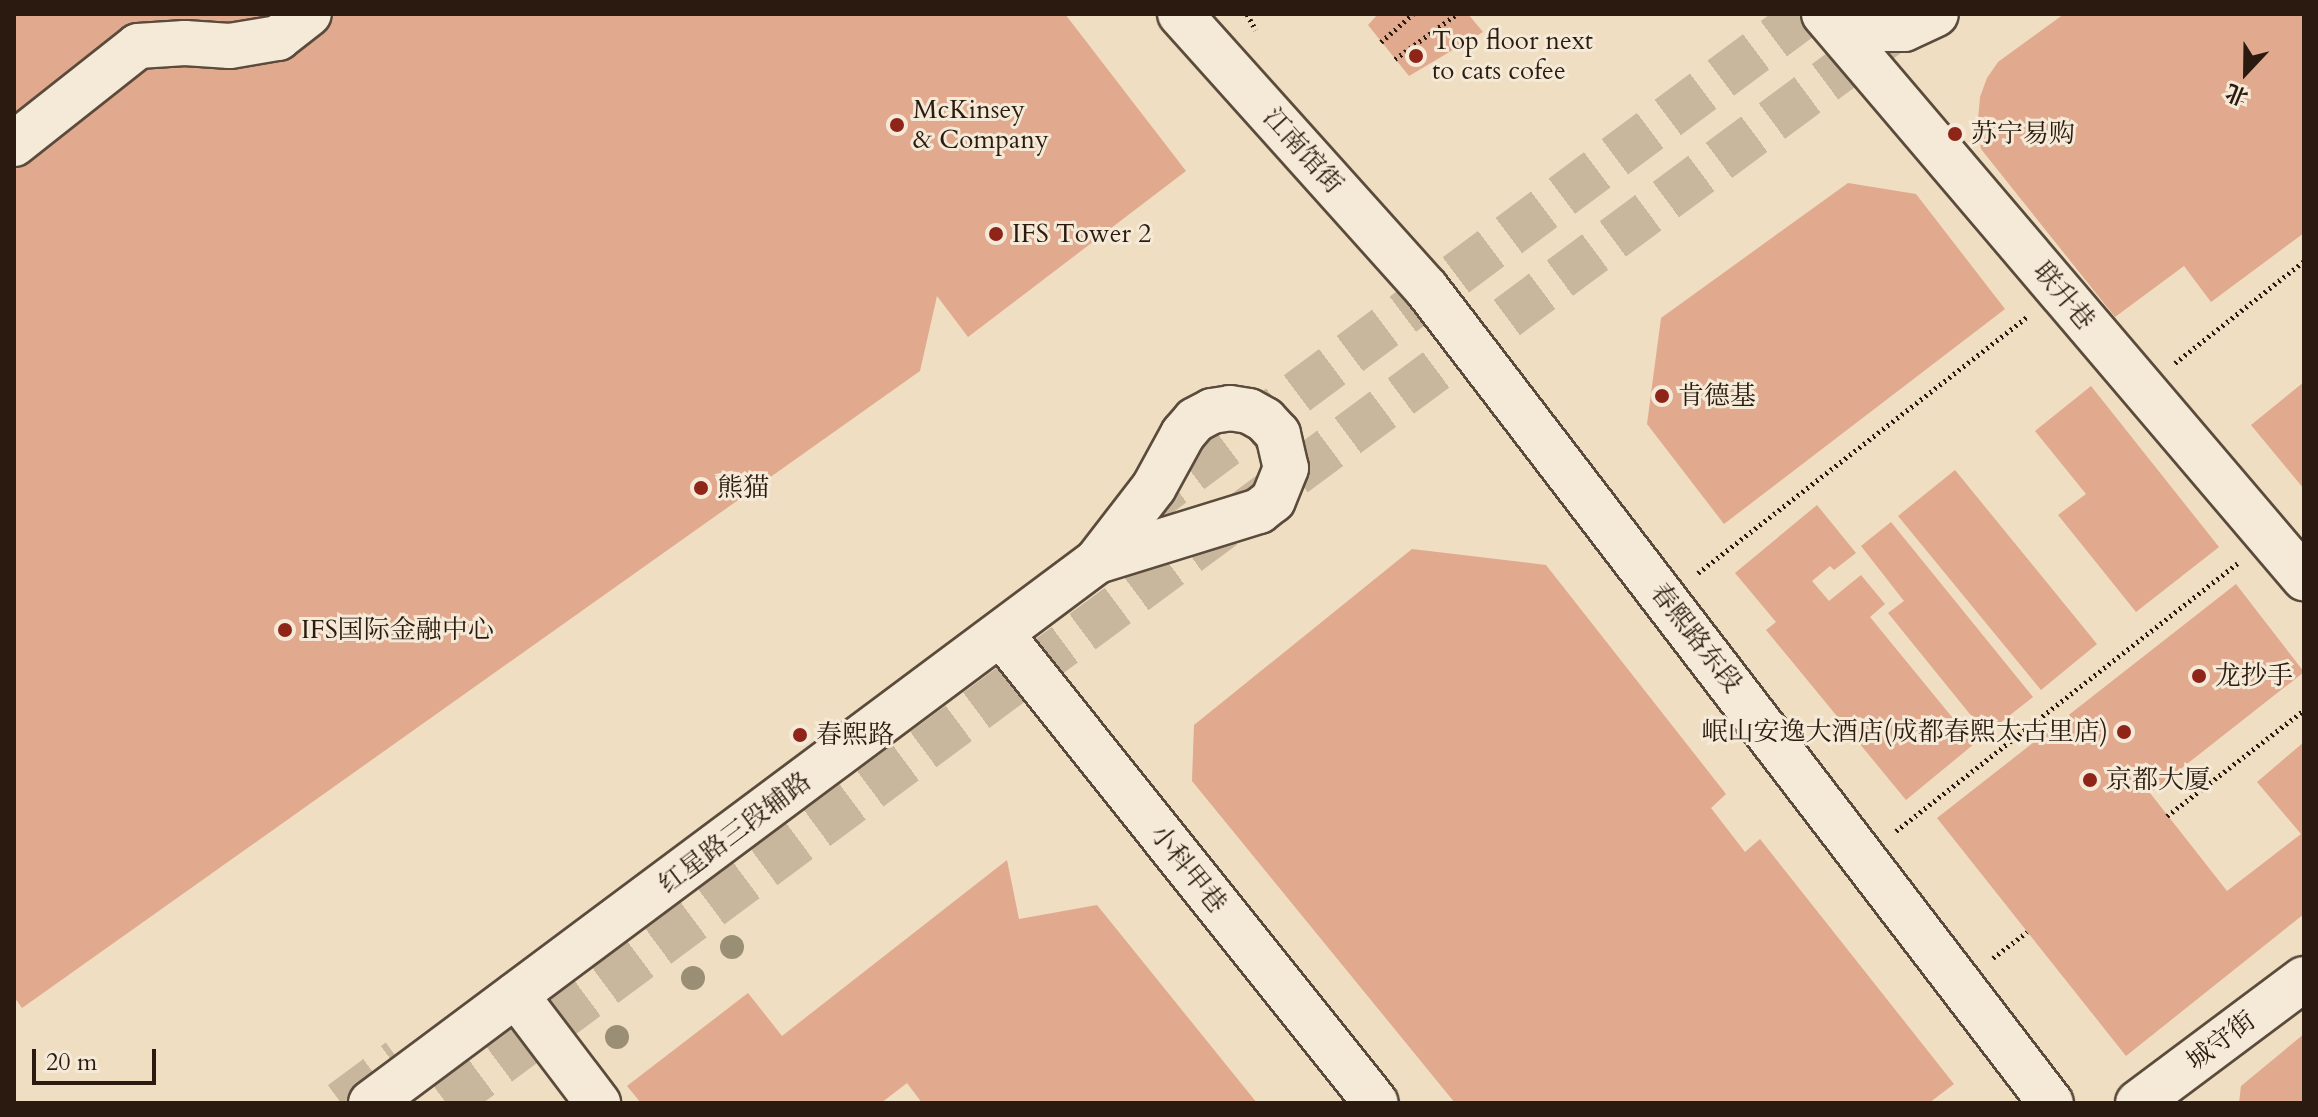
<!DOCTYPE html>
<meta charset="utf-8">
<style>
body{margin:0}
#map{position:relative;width:2318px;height:1117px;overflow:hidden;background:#efdec1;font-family:Cardo,"Noto Serif SC",serif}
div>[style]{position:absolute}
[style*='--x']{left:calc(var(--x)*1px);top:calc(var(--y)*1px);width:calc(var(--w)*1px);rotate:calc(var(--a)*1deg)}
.building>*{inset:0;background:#e1a98e}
.major-tunnel>*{height:44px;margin-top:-22px;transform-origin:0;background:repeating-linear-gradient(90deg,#c8b79d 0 44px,transparent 0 66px)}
.path>*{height:5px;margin-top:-2.5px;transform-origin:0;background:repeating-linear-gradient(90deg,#2a1a0f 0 2px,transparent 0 6px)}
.roads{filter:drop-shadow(2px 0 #5b4b3c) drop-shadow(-2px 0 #5b4b3c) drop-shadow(0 2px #5b4b3c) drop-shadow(0 -2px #5b4b3c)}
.minor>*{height:44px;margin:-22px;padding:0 22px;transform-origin:22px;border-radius:22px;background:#f5ead7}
.trees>*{width:24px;height:24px;margin:-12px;border-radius:50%;background:#9a8e75}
.dots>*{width:22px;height:22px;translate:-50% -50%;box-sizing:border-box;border:4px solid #f5ead7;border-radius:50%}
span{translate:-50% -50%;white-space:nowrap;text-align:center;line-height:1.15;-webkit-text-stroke:6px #f5ead7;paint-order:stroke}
.poi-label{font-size:26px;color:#2a1a0f}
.left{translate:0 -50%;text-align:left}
.right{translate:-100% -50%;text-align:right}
.street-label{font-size:26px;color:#2a1a0f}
.frame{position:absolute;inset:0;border:16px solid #2a1a0f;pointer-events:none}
.north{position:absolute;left:2206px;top:32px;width:80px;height:80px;-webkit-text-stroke:6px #f5ead7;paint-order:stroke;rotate:202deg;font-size:22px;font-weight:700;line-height:32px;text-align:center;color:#2a1a0f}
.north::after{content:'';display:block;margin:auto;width:28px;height:36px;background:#2a1a0f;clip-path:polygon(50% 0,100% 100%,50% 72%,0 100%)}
.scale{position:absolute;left:32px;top:1049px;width:124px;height:36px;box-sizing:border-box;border:4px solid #2a1a0f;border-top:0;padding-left:10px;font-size:24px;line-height:28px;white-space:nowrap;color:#2a1a0f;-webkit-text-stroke:6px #f5ead7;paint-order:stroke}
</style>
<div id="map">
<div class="building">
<i style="clip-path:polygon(14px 14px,1065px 14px,1186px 171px,968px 337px,937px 296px,920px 371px,22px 1008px,14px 997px)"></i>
<i style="clip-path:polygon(1378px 14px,1468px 14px,1483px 32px,1409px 76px,1368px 25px)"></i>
<i style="clip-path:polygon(2064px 14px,2304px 14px,2304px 233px,2211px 302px,2184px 266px,2115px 317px,1981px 149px,1977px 131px,1980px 97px,1987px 78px,1998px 62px)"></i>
<i style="clip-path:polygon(1848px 183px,1916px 194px,2005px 309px,1724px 524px,1647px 424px,1661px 318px)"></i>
<i style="clip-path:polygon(2304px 382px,2304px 489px,2251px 425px)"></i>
<i style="clip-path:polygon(2091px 386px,2219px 547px,2136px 612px,2058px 515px,2086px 494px,2035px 431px)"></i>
<i style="clip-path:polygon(1955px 470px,2097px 644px,2041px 690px,1898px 516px)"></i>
<i style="clip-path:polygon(1817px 505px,1856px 553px,1834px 570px,1830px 566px,1812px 581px,1829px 601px,1861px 575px,1885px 604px,1870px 617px,1974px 744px,1906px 800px,1766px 630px,1776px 622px,1735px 573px)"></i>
<i style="clip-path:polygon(1891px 522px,2033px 697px,1986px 734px,1888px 613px,1904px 601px,1861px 546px)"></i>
<i style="clip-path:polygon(1412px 549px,1546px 565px,1726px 794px,1711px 808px,1745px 852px,1760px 839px,1954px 1084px,1929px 1103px,1455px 1103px,1192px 781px,1194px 725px)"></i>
<i style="clip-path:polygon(2236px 584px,2304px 672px,2150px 793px,2227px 891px,2301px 834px,2257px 782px,2304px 742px,2304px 914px,2126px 1056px,1937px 818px)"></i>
<i style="clip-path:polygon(1007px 860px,1019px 919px,1097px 905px,1257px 1103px,922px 1103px,907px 1083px,881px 1103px,641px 1103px,627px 1086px,748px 993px,782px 1036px)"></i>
<i style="clip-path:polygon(2304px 1034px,2304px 1103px,2239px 1103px,2241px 1086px)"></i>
</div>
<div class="major-tunnel">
<i style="--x:1138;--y:511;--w:833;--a:-36.61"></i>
<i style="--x:341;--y:1103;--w:72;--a:-36.6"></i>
<i style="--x:446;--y:1103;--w:1798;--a:-36.52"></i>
</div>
<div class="path">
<i style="--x:1247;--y:14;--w:18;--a:61"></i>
<i style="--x:1381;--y:42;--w:43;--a:-41.2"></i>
<i style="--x:1395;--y:59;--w:77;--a:-36"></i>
<i style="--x:2175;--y:363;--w:164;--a:-38.3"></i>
<i style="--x:1698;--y:573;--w:418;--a:-37.9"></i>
<i style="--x:2167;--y:816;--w:173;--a:-37.7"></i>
<i style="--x:1896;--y:831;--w:434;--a:-38.1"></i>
<i style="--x:1993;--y:958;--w:43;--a:-37.4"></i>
</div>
<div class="roads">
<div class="minor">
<i style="--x:1180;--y:14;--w:368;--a:48.1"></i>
<i style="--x:1426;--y:288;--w:1027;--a:52.52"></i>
<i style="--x:1824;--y:14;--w:741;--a:49.6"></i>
<i style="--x:1854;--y:14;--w:28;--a:32"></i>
<i style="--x:1878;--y:29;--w:26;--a:0"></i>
<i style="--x:1904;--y:29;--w:35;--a:-25"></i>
<i style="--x:14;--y:144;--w:158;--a:-38.3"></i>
<i style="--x:138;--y:46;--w:47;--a:-3.7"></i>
<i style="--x:185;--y:43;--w:45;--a:3.8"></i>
<i style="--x:230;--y:46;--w:49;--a:-9.5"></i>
<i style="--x:278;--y:38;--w:39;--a:-38"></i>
<i style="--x:1001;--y:634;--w:600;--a:51.36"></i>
<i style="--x:516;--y:995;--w:136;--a:52.8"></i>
<i style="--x:371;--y:1103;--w:906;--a:-36.74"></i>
<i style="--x:1097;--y:561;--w:93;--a:-52.4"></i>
<i style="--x:1154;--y:487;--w:60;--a:-61.3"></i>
<i style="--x:1183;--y:434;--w:18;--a:-49"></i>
<i style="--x:1195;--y:420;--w:19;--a:-28"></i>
<i style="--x:1212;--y:411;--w:18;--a:-9"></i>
<i style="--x:1230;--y:408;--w:19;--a:9"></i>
<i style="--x:1249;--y:411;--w:18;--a:29"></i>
<i style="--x:1265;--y:420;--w:19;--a:47"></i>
<i style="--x:1278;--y:434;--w:35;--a:77"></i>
<i style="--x:1286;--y:468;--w:35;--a:112"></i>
<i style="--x:1273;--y:500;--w:18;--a:142"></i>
<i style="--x:1259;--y:511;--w:170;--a:162.8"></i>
<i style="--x:2138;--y:1103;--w:207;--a:-36.8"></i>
</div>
</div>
<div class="trees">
<i style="left:732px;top:947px"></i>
<i style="left:693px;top:978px"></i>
<i style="left:617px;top:1037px"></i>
</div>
<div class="dots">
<i style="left:1416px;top:56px;background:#8f2418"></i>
<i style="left:897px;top:125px;background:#8f2418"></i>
<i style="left:1955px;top:134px;background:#8f2418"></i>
<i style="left:996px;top:234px;background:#8f2418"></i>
<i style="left:1662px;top:396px;background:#8f2418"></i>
<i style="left:701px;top:488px;background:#8f2418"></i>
<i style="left:285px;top:630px;background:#8f2418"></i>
<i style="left:2199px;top:676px;background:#8f2418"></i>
<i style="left:2124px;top:732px;background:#8f2418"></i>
<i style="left:800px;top:735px;background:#8f2418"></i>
<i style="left:2090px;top:780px;background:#8f2418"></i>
</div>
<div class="poi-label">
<span class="left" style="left:1432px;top:56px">Top floor next<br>to cats cofee</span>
<span class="left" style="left:913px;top:125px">McKinsey<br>&amp; Company</span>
<span class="left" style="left:1971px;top:134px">苏宁易购</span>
<span class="left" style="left:1012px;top:234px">IFS Tower 2</span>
<span class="left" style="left:1678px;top:396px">肯德基</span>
<span class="left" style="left:717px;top:488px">熊猫</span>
<span class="left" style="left:301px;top:630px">IFS国际金融中心</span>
<span class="left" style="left:2215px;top:676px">龙抄手</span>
<span class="right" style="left:2108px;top:732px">岷山安逸大酒店(成都春熙太古里店)</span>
<span class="left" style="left:816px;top:735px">春熙路</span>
<span class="left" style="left:2106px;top:780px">京都大厦</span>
</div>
<div class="street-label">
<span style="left:1303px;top:151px;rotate:48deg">江南馆街</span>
<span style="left:2064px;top:296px;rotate:50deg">联升巷</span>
<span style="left:1696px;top:638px;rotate:52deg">春熙路东段</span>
<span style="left:735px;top:833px;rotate:-37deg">红星路三段辅路</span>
<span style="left:1188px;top:869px;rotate:51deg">小科甲巷</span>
<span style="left:2221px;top:1041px;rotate:-37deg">城守街</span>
</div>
<div class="frame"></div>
<div class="north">北</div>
<div class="scale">20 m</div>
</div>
